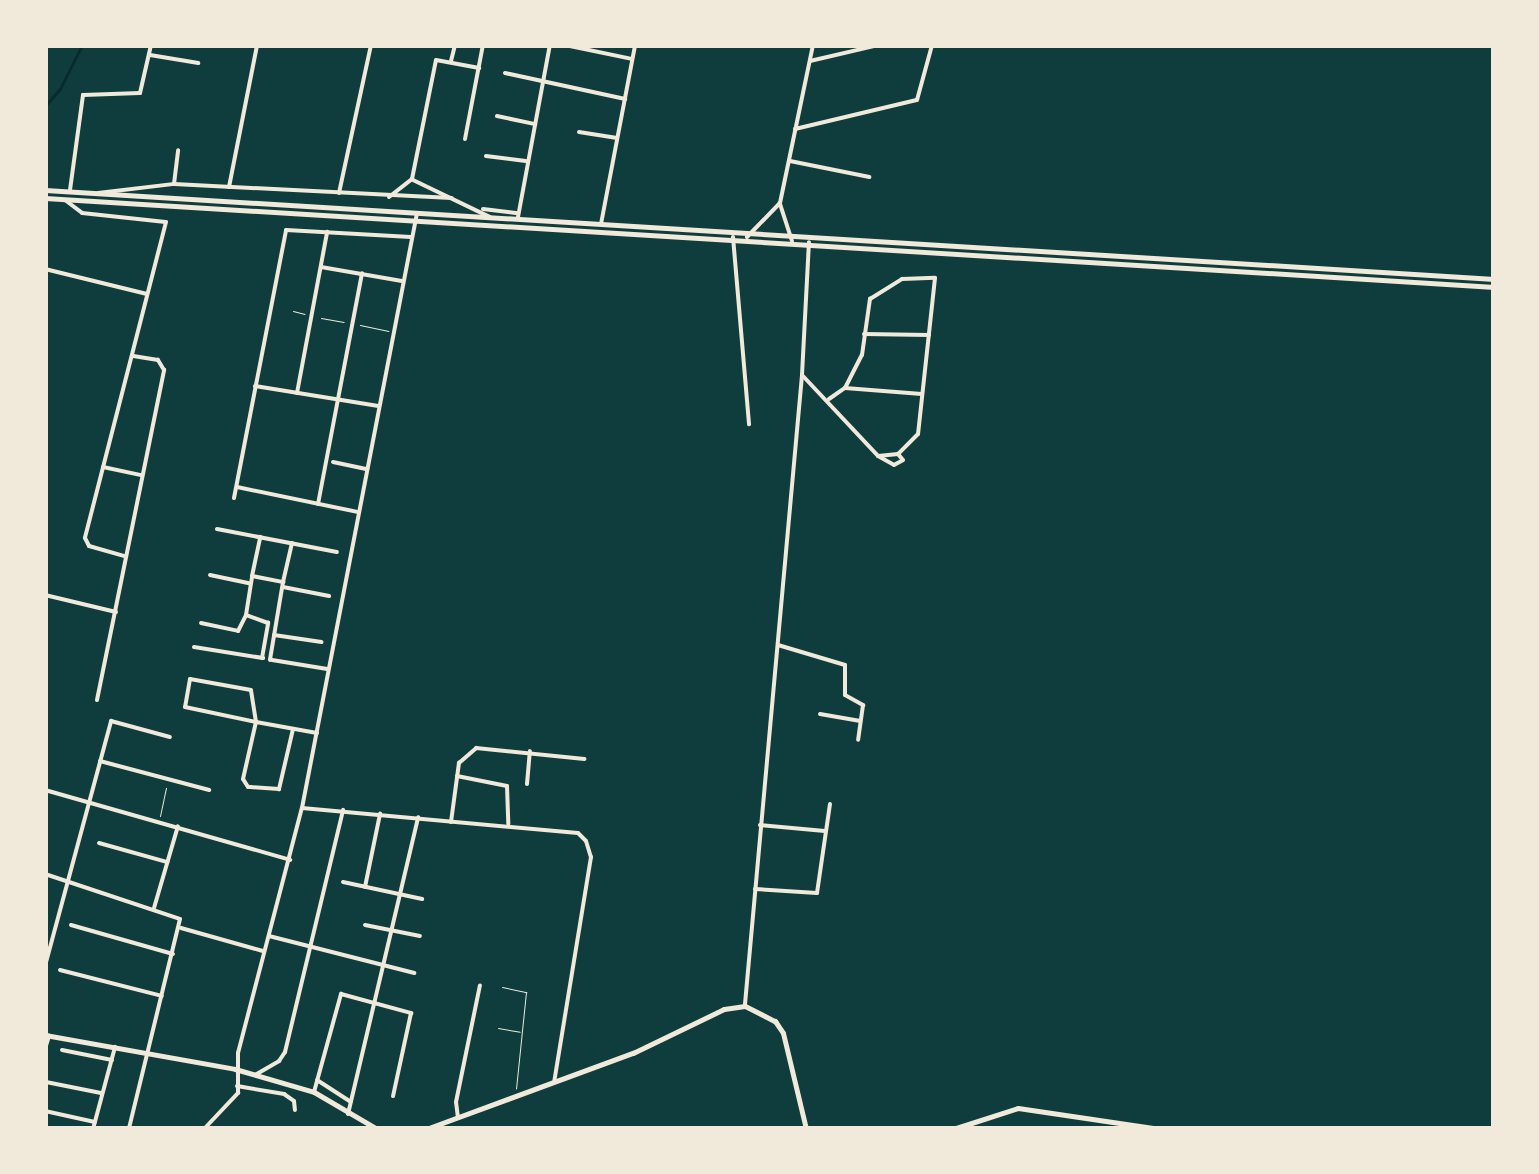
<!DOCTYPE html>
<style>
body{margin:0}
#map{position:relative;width:1539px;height:1174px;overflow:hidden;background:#0f3d3e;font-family:"Sofia Sans Condensed",sans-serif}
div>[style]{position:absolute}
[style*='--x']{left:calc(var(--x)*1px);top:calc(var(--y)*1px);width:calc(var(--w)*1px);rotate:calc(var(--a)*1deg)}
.stream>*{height:2.5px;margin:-1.25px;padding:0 1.25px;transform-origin:1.25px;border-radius:1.25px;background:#0a2a2b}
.path>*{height:1px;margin:-0.5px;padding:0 0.5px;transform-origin:0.5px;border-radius:0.5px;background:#f1e9da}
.minor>*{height:4px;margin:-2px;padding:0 2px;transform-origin:2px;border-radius:2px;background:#f1e9da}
.tertiary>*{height:5px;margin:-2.5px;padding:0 2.5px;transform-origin:2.5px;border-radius:2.5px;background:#f1e9da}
.primary>*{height:5px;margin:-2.5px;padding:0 2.5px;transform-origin:2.5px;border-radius:2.5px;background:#f1e9da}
span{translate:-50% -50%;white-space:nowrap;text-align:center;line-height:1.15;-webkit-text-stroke:10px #f1e9da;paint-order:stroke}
.frame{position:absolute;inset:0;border:48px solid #f1e9da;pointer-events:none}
</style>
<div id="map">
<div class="stream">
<i style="--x:45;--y:106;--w:23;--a:-49"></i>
<i style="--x:60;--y:89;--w:49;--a:-63.4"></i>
</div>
<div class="path">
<i style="--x:293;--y:311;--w:12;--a:14"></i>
<i style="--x:321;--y:318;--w:23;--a:10"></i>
<i style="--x:360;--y:325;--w:29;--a:12"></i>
<i style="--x:160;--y:816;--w:29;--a:-78"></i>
<i style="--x:502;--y:987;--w:25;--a:12"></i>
<i style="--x:526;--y:992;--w:97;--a:95.9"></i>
<i style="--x:498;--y:1028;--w:22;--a:10"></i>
</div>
<div class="minor">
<i style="--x:565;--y:45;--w:68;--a:11.8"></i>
<i style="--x:150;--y:55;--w:49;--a:9.5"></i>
<i style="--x:451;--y:61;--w:16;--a:-76"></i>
<i style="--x:810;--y:61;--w:71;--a:-13.1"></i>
<i style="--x:505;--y:73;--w:123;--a:12.2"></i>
<i style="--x:497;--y:116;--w:39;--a:12"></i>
<i style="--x:795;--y:129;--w:125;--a:-13.4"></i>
<i style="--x:917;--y:100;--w:57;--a:-74.7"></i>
<i style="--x:579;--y:132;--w:37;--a:9"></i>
<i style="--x:465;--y:139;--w:96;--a:-79.2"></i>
<i style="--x:486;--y:156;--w:40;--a:7.1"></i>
<i style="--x:790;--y:161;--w:81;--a:11.4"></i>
<i style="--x:413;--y:180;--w:85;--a:25.7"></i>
<i style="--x:174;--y:184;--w:34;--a:-83"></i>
<i style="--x:229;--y:187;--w:145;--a:-78.8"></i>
<i style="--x:70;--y:190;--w:96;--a:-82.2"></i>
<i style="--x:83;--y:95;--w:57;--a:-2"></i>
<i style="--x:140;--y:93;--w:49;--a:-77.1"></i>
<i style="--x:98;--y:193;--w:77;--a:-6.8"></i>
<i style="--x:174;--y:184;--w:278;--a:2.9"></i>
<i style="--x:339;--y:193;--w:151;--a:-77.8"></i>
<i style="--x:389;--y:197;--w:29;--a:-38"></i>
<i style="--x:412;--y:179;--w:121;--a:-78.6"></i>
<i style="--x:436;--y:60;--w:44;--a:10.5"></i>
<i style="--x:65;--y:200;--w:21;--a:37"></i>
<i style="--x:82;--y:213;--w:84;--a:6.1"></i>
<i style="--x:166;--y:222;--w:326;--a:104.4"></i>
<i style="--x:85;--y:538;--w:9;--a:63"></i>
<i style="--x:89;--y:546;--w:37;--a:16"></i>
<i style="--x:483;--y:209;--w:35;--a:7"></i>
<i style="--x:518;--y:217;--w:175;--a:-79.5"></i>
<i style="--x:601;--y:224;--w:182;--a:-79.2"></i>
<i style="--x:733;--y:237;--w:188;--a:85.1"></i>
<i style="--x:747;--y:237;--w:47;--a:-45.9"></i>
<i style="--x:792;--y:241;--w:40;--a:-108"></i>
<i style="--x:780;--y:203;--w:161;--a:-78.2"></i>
<i style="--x:321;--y:267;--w:82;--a:9.8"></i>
<i style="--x:45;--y:269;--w:105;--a:13.8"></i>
<i style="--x:864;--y:334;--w:65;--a:0.9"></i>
<i style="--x:802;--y:375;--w:111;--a:46.8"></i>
<i style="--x:878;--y:456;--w:18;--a:29"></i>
<i style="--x:894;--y:465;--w:10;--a:-29"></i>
<i style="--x:903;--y:460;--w:8;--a:-130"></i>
<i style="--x:898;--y:454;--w:20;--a:174"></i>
<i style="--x:255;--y:386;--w:125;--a:9.2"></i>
<i style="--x:845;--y:388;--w:77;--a:4.5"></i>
<i style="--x:297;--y:393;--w:164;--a:-79.4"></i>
<i style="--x:829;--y:399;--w:19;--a:-35"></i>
<i style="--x:845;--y:388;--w:37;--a:-63"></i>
<i style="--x:862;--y:355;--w:57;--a:-81.9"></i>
<i style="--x:870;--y:299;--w:38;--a:-32"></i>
<i style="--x:902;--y:279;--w:33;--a:-2"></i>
<i style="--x:935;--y:278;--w:157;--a:96.2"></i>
<i style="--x:918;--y:434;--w:28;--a:135"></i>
<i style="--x:333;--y:462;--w:35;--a:12"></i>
<i style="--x:103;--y:467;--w:39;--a:12"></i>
<i style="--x:237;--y:487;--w:124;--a:11.7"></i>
<i style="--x:234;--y:498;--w:273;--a:-79"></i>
<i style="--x:286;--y:230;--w:125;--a:3.2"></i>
<i style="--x:318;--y:504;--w:235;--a:-79.2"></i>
<i style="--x:217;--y:529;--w:122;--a:10.9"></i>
<i style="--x:210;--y:575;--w:40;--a:12"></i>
<i style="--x:252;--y:576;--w:40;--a:-78"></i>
<i style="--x:283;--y:582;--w:40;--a:-77"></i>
<i style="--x:283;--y:587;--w:47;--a:11.1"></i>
<i style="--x:45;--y:595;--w:73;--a:13.5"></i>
<i style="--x:201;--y:623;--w:38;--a:12"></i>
<i style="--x:238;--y:631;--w:18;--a:-63"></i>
<i style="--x:274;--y:635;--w:48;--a:8.5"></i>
<i style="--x:778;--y:645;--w:70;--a:16.6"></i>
<i style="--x:845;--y:665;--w:30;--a:90"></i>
<i style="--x:845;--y:695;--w:21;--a:29"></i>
<i style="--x:863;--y:705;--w:35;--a:98"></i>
<i style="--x:194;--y:647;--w:70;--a:9.1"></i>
<i style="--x:262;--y:658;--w:36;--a:-80"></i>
<i style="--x:268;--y:623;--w:23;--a:-160"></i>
<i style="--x:246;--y:615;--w:39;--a:-81"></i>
<i style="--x:252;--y:576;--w:32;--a:11"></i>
<i style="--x:283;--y:582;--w:79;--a:99.5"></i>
<i style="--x:272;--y:660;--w:56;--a:9.3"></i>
<i style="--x:97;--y:700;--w:337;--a:-78.5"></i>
<i style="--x:164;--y:370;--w:12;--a:-121"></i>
<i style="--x:158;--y:360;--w:25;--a:-171"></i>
<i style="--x:820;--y:714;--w:41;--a:9.9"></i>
<i style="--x:293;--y:729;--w:62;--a:103.1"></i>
<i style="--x:279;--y:789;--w:31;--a:-176"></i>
<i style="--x:248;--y:787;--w:9;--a:-122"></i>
<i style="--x:243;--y:779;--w:58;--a:-77.2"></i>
<i style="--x:256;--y:722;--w:32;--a:-99"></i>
<i style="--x:251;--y:690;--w:62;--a:-169.8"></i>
<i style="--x:190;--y:679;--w:28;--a:100"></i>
<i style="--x:185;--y:707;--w:73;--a:11.9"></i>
<i style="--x:256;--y:722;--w:62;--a:10.2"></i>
<i style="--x:100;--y:761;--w:113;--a:14.9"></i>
<i style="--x:457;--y:776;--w:51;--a:11.3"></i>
<i style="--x:507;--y:786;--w:38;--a:88"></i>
<i style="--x:527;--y:784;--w:33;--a:-85"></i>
<i style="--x:45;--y:790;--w:255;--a:15.9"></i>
<i style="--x:302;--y:808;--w:277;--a:5.2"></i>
<i style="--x:578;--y:833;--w:11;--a:45"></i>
<i style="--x:586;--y:841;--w:17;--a:73"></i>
<i style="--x:591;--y:857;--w:228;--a:99.3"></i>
<i style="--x:451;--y:822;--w:60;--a:-82.3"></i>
<i style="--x:459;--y:763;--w:23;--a:-41"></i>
<i style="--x:476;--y:748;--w:109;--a:5.8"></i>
<i style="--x:760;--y:825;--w:65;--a:5.3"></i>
<i style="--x:99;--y:843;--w:71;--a:15.6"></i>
<i style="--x:45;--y:874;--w:142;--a:18.4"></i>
<i style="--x:180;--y:919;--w:216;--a:103.7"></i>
<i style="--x:343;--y:882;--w:81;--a:12.1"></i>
<i style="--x:365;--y:887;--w:75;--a:-78.4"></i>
<i style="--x:755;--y:889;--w:62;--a:3.7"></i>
<i style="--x:817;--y:893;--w:90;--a:-81.7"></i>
<i style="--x:154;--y:908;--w:85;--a:-73.7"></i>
<i style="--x:71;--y:925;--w:106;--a:15.9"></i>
<i style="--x:365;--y:925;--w:56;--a:11.3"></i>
<i style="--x:181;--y:928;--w:85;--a:15.7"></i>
<i style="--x:269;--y:936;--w:150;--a:14.3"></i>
<i style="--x:45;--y:966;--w:254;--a:-74.9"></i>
<i style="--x:111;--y:721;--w:61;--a:15.2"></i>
<i style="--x:60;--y:970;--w:105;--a:14.3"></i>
<i style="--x:745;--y:1004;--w:632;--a:-84.82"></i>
<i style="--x:802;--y:375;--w:133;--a:-87"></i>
<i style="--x:45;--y:1049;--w:14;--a:-73"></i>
<i style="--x:62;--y:1050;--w:51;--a:11.3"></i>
<i style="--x:255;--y:1075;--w:28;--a:-30"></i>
<i style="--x:279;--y:1061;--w:11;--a:-56"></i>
<i style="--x:285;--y:1052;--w:249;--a:-76.5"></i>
<i style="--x:317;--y:1080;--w:40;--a:32.9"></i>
<i style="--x:46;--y:1082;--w:56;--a:11.3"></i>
<i style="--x:237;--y:1086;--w:48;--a:9.7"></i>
<i style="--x:284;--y:1094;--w:12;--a:35"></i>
<i style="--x:294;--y:1101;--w:9;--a:84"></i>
<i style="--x:314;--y:1092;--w:102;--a:-74.6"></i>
<i style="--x:341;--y:994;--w:73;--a:15.2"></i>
<i style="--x:411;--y:1013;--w:85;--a:102.2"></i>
<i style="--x:45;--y:1111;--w:51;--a:12.4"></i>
<i style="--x:348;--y:1114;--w:305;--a:-76.7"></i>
<i style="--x:458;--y:1118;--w:16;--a:-97"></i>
<i style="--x:456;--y:1102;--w:119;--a:-78.4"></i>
<i style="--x:93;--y:1129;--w:85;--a:-75"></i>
<i style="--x:204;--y:1129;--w:50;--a:-46.6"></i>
<i style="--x:238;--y:1093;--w:40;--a:-90"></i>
<i style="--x:238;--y:1053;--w:253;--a:-75.4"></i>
<i style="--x:302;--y:808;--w:606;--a:-79.06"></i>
</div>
<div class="tertiary">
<i style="--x:45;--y:1035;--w:193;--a:10.1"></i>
<i style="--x:235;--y:1069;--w:82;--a:16.2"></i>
<i style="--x:314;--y:1092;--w:73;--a:30.4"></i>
<i style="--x:426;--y:1129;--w:221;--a:-20.2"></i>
<i style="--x:633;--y:1053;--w:101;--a:-25.8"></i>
<i style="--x:724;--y:1009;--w:21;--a:-8"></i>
<i style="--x:745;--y:1006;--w:34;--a:27"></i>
<i style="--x:775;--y:1021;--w:14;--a:56"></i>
<i style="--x:783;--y:1033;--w:99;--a:76.5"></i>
<i style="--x:953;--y:1129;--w:68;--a:-17.9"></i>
<i style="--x:1018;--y:1108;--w:145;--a:8.4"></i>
</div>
<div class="primary">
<i style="--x:45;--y:190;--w:1452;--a:3.51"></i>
<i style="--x:45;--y:198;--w:1452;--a:3.51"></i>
</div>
<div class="frame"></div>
</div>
